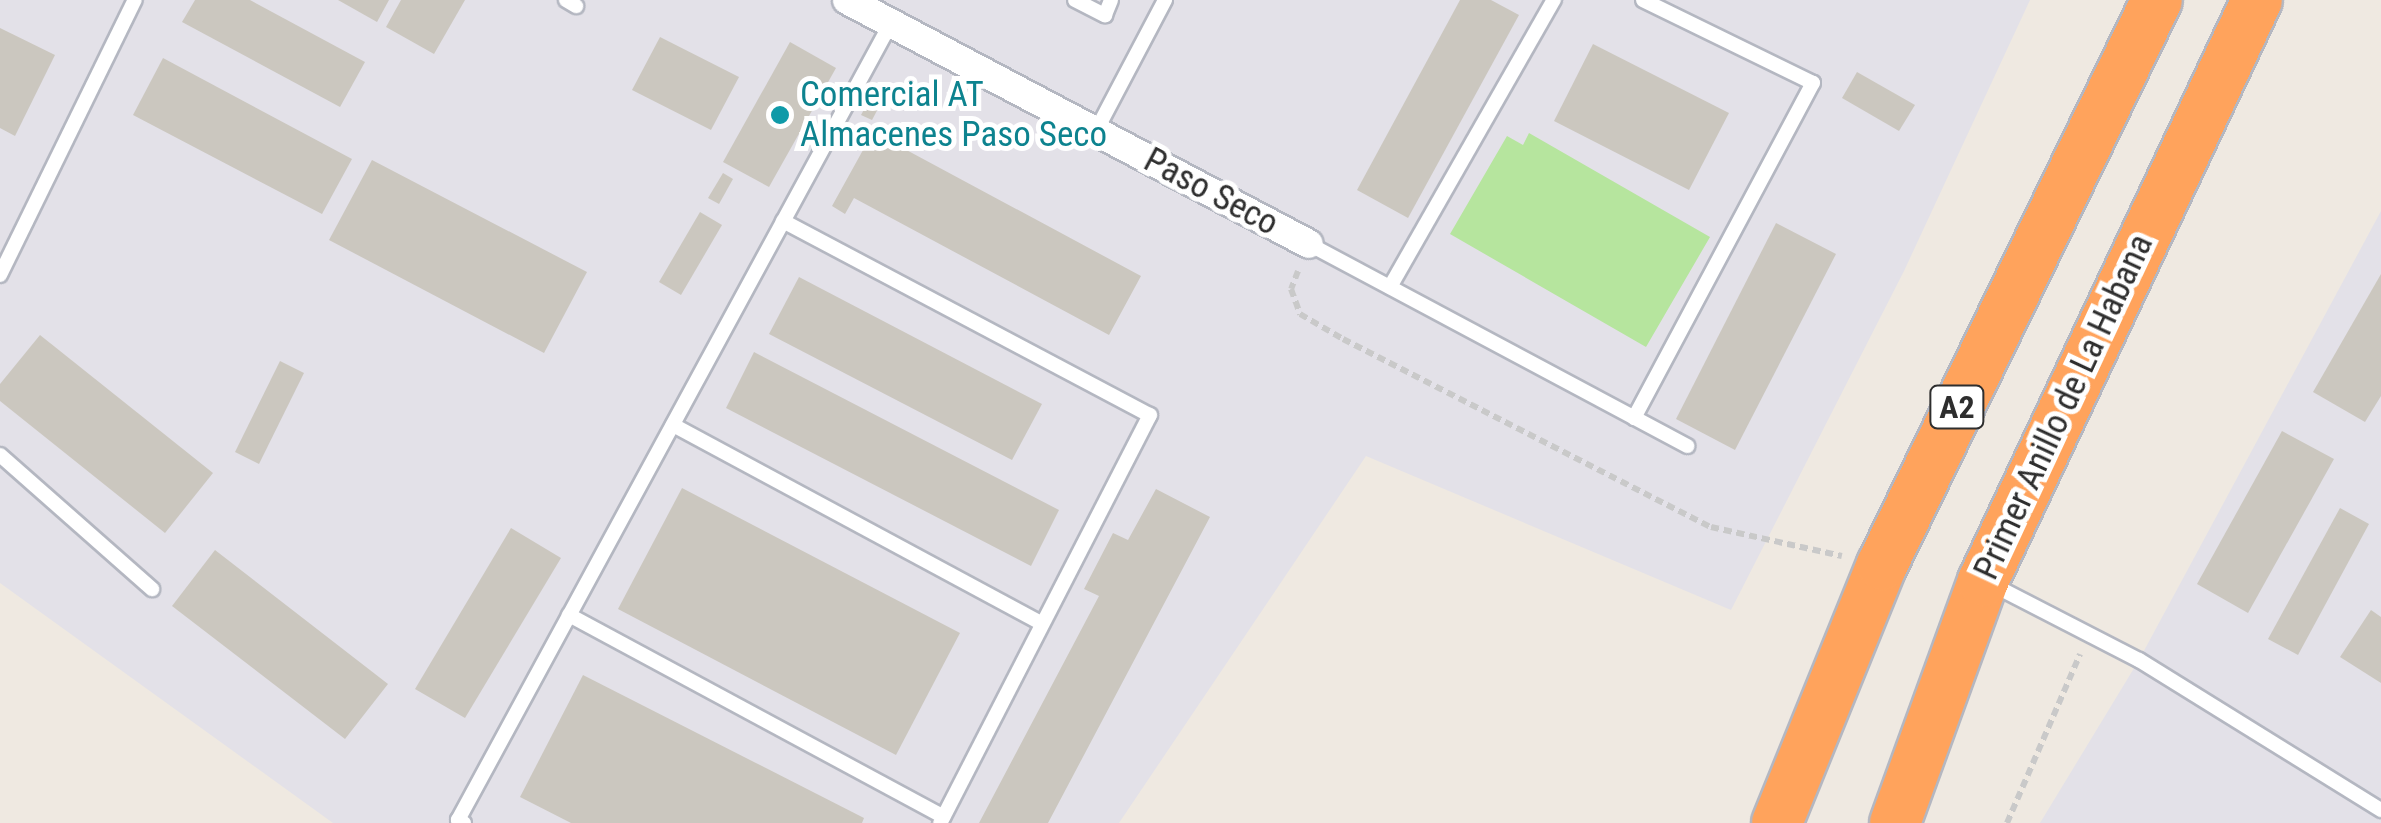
<!DOCTYPE html>
<style>
body{margin:0}
#map{position:relative;width:2381px;height:823px;overflow:hidden;background:#efe9e1;font-family:"Roboto Condensed",sans-serif}
div>[style]{position:absolute}
[style*='--x']{left:calc(var(--x)*1px);top:calc(var(--y)*1px);width:calc(var(--w)*1px);rotate:calc(var(--a)*1deg)}
.industrial>*{inset:0;background:#e3e1e8}
.green>*{inset:0;background:#b6e59e}
.building>*{inset:0;background:#cbc7bf}
.path>*{height:6px;margin-top:-3px;transform-origin:0;background:repeating-linear-gradient(90deg,#c9c9c9 0 8px,transparent 0 13px)}
.roads{filter:drop-shadow(2px 0 #b4b7c1) drop-shadow(-2px 0 #b4b7c1) drop-shadow(0 2px #b4b7c1) drop-shadow(0 -2px #b4b7c1)}
.lane>*{height:14px;margin:-7px;padding:0 7px;transform-origin:7px;border-radius:7px;background:#fff}
.street>*{height:28px;margin:-14px;padding:0 14px;transform-origin:14px;border-radius:14px;background:#fff}
.highway>*{height:50px;margin:-25px;padding:0 25px;transform-origin:25px;border-radius:25px;background:#ffa35c}
.dots>*{width:28px;height:28px;translate:-50% -50%;box-sizing:border-box;border:5px solid #fff;border-radius:50%}
span{translate:-50% -50%;white-space:nowrap;text-align:center;line-height:1.15;-webkit-text-stroke:10px #fff;paint-order:stroke}
.shield-label span{padding:2px 8px;background:#fff;border:2px solid;border-radius:8px;-webkit-text-stroke-width:0}
.shield-label{font-size:32px;color:#2e2e2e;font-weight:700}
.culture-label{font-size:35px;color:#0d838f}
.left{translate:0 -50%;text-align:left}
.street-label{font-size:35px;color:#2e2e2e}
</style>
<div id="map">
<div class="industrial">
<i style="clip-path:polygon(0 0,2030px 0,1904px 271px,1731px 610px,1366px 456px,1119px 823px,333px 823px,0 583px)"></i>
<i style="clip-path:polygon(2381px 211px,2381px 823px,2040px 823px,2139px 660px)"></i>
</div>
<div class="green">
<i style="clip-path:polygon(1529px 133px,1710px 237px,1646px 347px,1450px 234px,1507px 136px,1523px 145px)"></i>
</div>
<div class="building">
<i style="clip-path:polygon(195px 0,250px 0,365px 62px,340px 107px,182px 22px)"></i>
<i style="clip-path:polygon(338px 0,389px 0,377px 22px)"></i>
<i style="clip-path:polygon(401px 0,465px 0,434px 54px,386px 27px)"></i>
<i style="clip-path:polygon(1460px 0,1491px 0,1519px 15px,1408px 218px,1357px 190px)"></i>
<i style="clip-path:polygon(0 28px,55px 55px,15px 136px,0 128px)"></i>
<i style="clip-path:polygon(660px 37px,739px 77px,711px 130px,632px 90px)"></i>
<i style="clip-path:polygon(790px 42px,836px 68px,769px 187px,723px 162px)"></i>
<i style="clip-path:polygon(1593px 44px,1729px 113px,1689px 190px,1554px 121px)"></i>
<i style="clip-path:polygon(163px 58px,352px 159px,322px 214px,133px 115px)"></i>
<i style="clip-path:polygon(1857px 72px,1915px 105px,1899px 131px,1842px 98px)"></i>
<i style="clip-path:polygon(878px 83px,889px 88px,872px 120px,861px 115px)"></i>
<i style="clip-path:polygon(873px 132px,1141px 276px,1109px 335px,854px 198px,845px 214px,832px 206px)"></i>
<i style="clip-path:polygon(372px 160px,587px 272px,544px 353px,329px 240px)"></i>
<i style="clip-path:polygon(723px 173px,733px 179px,719px 204px,708px 198px)"></i>
<i style="clip-path:polygon(700px 212px,722px 225px,681px 295px,659px 282px)"></i>
<i style="clip-path:polygon(1776px 223px,1836px 254px,1735px 450px,1676px 419px)"></i>
<i style="clip-path:polygon(2381px 274px,2381px 396px,2365px 422px,2313px 392px)"></i>
<i style="clip-path:polygon(799px 277px,1042px 404px,1012px 460px,769px 334px)"></i>
<i style="clip-path:polygon(40px 335px,213px 473px,165px 533px,0 401px,0 384px)"></i>
<i style="clip-path:polygon(754px 352px,1059px 510px,1031px 566px,726px 408px)"></i>
<i style="clip-path:polygon(280px 361px,304px 373px,259px 464px,235px 452px)"></i>
<i style="clip-path:polygon(2282px 431px,2334px 459px,2248px 613px,2197px 584px)"></i>
<i style="clip-path:polygon(682px 488px,960px 633px,896px 755px,618px 609px)"></i>
<i style="clip-path:polygon(1156px 489px,1210px 517px,1048px 823px,979px 823px,1099px 596px,1084px 589px,1113px 533px,1128px 540px)"></i>
<i style="clip-path:polygon(2340px 508px,2369px 524px,2298px 655px,2268px 639px)"></i>
<i style="clip-path:polygon(511px 528px,561px 558px,465px 718px,415px 689px)"></i>
<i style="clip-path:polygon(215px 550px,388px 684px,345px 739px,172px 606px)"></i>
<i style="clip-path:polygon(2371px 610px,2381px 617px,2381px 683px,2340px 657px)"></i>
<i style="clip-path:polygon(583px 675px,864px 818px,862px 823px,571px 823px,520px 797px)"></i>
</div>
<div class="path">
<i style="--x:1298;--y:271;--w:19;--a:111"></i>
<i style="--x:1291;--y:289;--w:27;--a:70"></i>
<i style="--x:1300;--y:314;--w:50;--a:30.2"></i>
<i style="--x:1343;--y:339;--w:413;--a:27.1"></i>
<i style="--x:1711;--y:527;--w:134;--a:12.5"></i>
<i style="--x:2007;--y:823;--w:184;--a:-66.6"></i>
</div>
<div class="roads">
<div class="lane">
<i style="--x:566;--y:0;--w:12;--a:31"></i>
<i style="--x:1075;--y:0;--w:34;--a:27"></i>
<i style="--x:1105;--y:15;--w:16;--a:-68"></i>
<i style="--x:1096;--y:131;--w:148;--a:-62.2"></i>
<i style="--x:783;--y:221;--w:415;--a:27.9"></i>
<i style="--x:1150;--y:415;--w:459;--a:117.2"></i>
<i style="--x:1309;--y:244;--w:429;--a:28.1"></i>
<i style="--x:0;--y:275;--w:306;--a:-63.9"></i>
<i style="--x:1390;--y:287;--w:331;--a:-60.3"></i>
<i style="--x:1634;--y:418;--w:380;--a:-61.9"></i>
<i style="--x:1813;--y:83;--w:189;--a:-154"></i>
<i style="--x:673;--y:425;--w:419;--a:28.3"></i>
<i style="--x:0;--y:455;--w:203;--a:41.4"></i>
<i style="--x:1993;--y:585;--w:164;--a:27.2"></i>
<i style="--x:2139;--y:660;--w:285;--a:31.8"></i>
<i style="--x:569;--y:615;--w:425;--a:28.3"></i>
<i style="--x:464;--y:823;--w:7;--a:-153"></i>
<i style="--x:458;--y:820;--w:907;--a:-61.49"></i>
</div>
<div class="street">
<i style="--x:847;--y:0;--w:522;--a:27.84"></i>
</div>
<div class="highway">
<i style="--x:1777;--y:823;--w:279;--a:-67.9"></i>
<i style="--x:1882;--y:565;--w:628;--a:-64.05"></i>
<i style="--x:1895;--y:823;--w:258;--a:-70"></i>
<i style="--x:1983;--y:581;--w:642;--a:-64.75"></i>
</div>
</div>
<div class="dots">
<i style="left:780px;top:115px;background:#0f9aa8"></i>
</div>
<div class="shield-label">
<span style="left:1957px;top:407px">A2</span>
</div>
<div class="culture-label">
<span class="left" style="left:800px;top:115px">Comercial AT<br>Almacenes Paso Seco</span>
</div>
<div class="street-label">
<span style="left:1211px;top:192px;rotate:28deg">Paso Seco</span>
<span style="left:2064px;top:407px;rotate:-65deg">Primer Anillo de La Habana</span>
</div>
</div>
